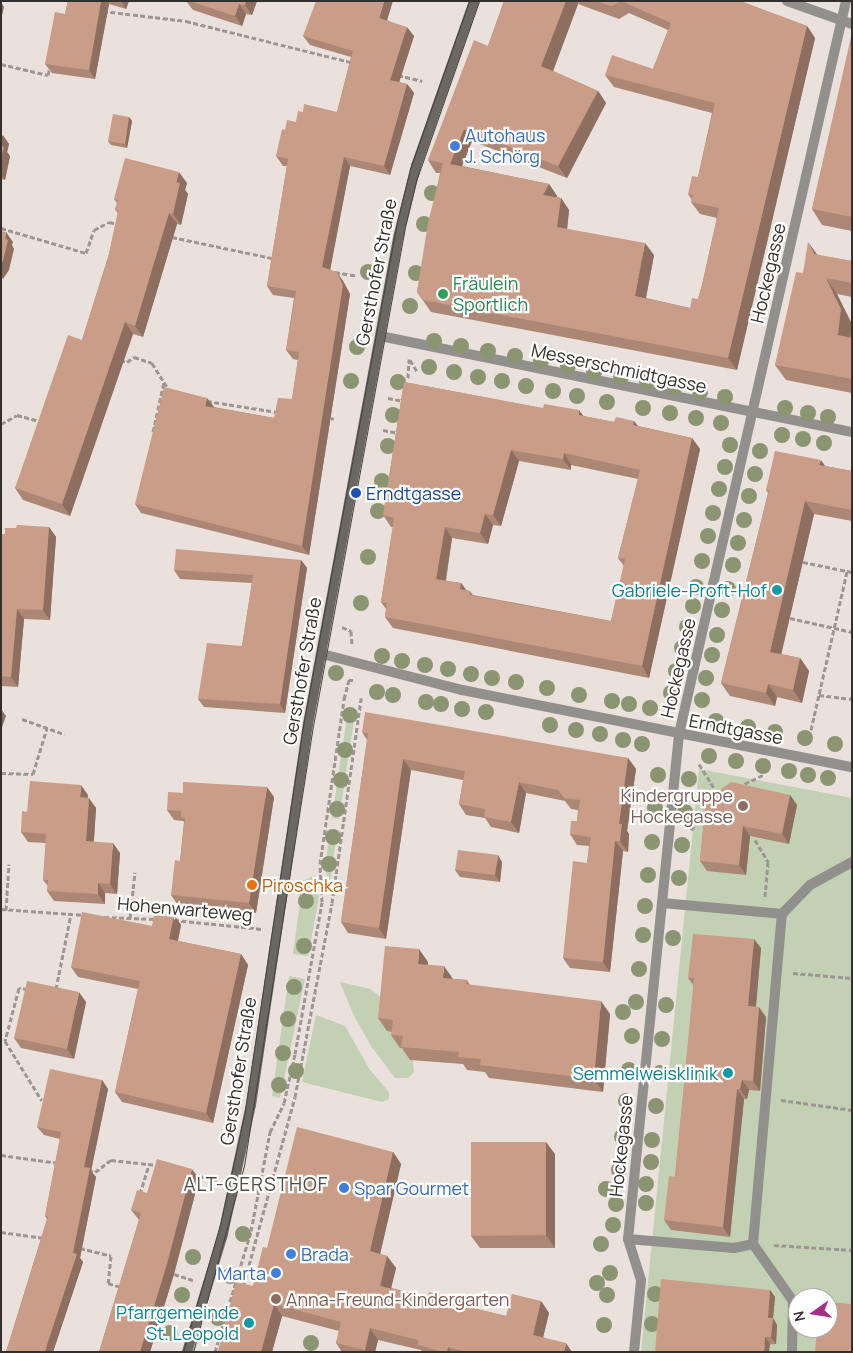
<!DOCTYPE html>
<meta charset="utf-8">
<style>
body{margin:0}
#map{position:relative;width:853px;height:1353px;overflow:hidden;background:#eae0dc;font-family:Manrope,sans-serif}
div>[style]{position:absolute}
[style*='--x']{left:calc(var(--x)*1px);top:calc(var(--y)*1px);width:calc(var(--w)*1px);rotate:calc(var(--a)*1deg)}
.green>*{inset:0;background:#c2d0b4}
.path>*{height:3px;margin-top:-1.5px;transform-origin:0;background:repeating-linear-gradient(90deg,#9e9693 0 5px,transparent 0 7.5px)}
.lane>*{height:10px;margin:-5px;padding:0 5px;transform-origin:5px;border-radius:5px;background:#92908c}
.street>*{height:10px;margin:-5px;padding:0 5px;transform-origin:5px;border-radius:5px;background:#92908c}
.secondary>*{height:10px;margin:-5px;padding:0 5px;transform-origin:5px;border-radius:5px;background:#6b6863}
.tram>*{height:1px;margin:-0.5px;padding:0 0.5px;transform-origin:0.5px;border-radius:0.5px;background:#464240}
.trees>*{width:16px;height:16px;margin:-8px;border-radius:50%;background:#8b9572}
.wall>*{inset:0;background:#ad8775}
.shaded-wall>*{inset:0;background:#8d6e5f}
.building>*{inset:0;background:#c99d88}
.dots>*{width:14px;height:14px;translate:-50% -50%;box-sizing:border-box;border:2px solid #fff;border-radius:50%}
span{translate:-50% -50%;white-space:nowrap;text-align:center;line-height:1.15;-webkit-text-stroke:4.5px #fff;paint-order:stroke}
.shop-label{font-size:18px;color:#366cbe}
.left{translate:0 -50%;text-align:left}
.right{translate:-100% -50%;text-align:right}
.street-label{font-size:18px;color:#332f2d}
.leisure-label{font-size:18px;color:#27864d}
.transit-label{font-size:18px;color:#164399}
.culture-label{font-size:18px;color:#0d838f}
.education-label{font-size:18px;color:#785e54}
.food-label{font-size:18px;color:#c56008}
.neighbourhood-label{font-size:19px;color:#534b48;letter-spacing:1px}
.frame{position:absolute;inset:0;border:2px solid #332f2d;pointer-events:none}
.north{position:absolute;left:788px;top:1288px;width:50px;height:50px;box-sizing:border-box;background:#fff;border:1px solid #adacab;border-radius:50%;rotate:257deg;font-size:14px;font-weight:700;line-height:20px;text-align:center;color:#332f2d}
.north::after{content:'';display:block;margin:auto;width:18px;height:22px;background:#a52f87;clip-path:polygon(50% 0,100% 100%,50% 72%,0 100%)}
</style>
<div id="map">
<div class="green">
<i style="clip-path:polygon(348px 710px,355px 714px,339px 819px,332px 818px)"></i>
<i style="clip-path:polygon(evenodd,699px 769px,852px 798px,852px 1352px,641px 1352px,699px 769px,798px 1298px,828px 1298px,828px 1328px,798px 1328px,798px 1298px)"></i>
<i style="clip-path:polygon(330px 830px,337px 831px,330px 885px,325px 869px)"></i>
<i style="clip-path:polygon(315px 875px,319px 897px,308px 956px,293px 954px,301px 895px,296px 894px,297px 884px)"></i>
<i style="clip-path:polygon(289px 976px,305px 979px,280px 1098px,272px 1096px)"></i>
<i style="clip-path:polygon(340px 982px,370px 989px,390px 1004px,412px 1049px,414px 1072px,408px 1078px,395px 1078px,371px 1046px,354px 1016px)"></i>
<i style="clip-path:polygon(316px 1015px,345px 1026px,370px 1070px,389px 1092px,389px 1099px,382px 1102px,302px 1082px)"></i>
</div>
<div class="path">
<i style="--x:103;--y:11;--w:84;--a:6.9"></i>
<i style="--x:186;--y:21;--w:173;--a:14"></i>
<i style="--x:1;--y:64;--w:48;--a:13.2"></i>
<i style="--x:48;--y:75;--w:9;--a:-77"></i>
<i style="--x:398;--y:75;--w:25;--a:14"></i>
<i style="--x:1;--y:228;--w:89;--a:16.4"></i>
<i style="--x:86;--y:253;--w:24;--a:-71"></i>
<i style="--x:94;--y:230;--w:17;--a:-28"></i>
<i style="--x:109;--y:222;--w:9;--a:13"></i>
<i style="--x:172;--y:237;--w:106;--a:11.9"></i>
<i style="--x:335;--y:272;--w:22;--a:10"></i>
<i style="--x:120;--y:360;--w:7;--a:16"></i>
<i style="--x:127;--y:362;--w:9;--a:-36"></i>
<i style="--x:134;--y:357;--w:19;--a:18"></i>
<i style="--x:152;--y:363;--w:32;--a:58"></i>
<i style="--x:410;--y:360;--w:15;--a:58"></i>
<i style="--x:408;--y:378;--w:19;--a:-87"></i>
<i style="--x:388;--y:398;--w:16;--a:11"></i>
<i style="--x:207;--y:401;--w:71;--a:8.9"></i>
<i style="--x:331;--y:418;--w:3;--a:18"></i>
<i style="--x:1;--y:424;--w:18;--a:-29"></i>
<i style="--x:17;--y:415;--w:24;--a:15"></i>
<i style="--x:383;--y:430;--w:16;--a:11"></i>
<i style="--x:153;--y:432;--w:51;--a:-77.6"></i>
<i style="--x:803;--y:562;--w:50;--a:11.5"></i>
<i style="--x:790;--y:618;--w:64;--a:12.7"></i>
<i style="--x:342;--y:627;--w:10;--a:24"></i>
<i style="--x:351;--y:631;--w:14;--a:86"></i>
<i style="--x:819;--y:695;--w:33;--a:7"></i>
<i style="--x:22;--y:719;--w:45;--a:19.7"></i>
<i style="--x:811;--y:730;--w:163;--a:-77.2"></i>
<i style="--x:699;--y:764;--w:38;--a:58"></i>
<i style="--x:1;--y:773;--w:32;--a:2"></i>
<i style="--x:33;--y:774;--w:48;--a:-73.1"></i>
<i style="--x:738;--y:787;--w:28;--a:-26"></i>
<i style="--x:691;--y:830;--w:26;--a:-51"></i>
<i style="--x:755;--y:840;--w:26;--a:59"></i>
<i style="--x:768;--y:862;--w:35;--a:95"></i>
<i style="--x:1;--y:909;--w:84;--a:4.1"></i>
<i style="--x:6;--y:910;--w:46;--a:-86.3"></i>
<i style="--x:104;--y:917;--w:51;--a:2.2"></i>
<i style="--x:130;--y:918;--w:46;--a:-83.8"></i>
<i style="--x:174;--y:920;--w:88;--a:5.8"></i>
<i style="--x:793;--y:973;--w:59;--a:4.8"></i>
<i style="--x:28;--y:989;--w:9;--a:-174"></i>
<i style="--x:19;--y:988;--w:55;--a:104.8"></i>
<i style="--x:5;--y:1041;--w:70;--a:58.3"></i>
<i style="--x:56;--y:989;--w:76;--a:-78.7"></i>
<i style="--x:781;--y:1100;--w:72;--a:8"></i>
<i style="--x:1;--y:1155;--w:58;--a:8"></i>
<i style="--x:88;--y:1170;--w:7;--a:16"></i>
<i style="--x:95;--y:1172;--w:20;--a:-37"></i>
<i style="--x:111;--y:1160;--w:46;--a:6.2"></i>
<i style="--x:192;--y:1174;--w:27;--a:15"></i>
<i style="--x:140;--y:1194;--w:31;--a:-73"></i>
<i style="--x:1;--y:1232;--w:44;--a:7.8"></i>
<i style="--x:774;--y:1245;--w:78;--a:3.7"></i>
<i style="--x:80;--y:1248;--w:32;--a:14"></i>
<i style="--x:111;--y:1256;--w:27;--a:96"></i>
<i style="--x:108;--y:1283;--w:14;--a:17"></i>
<i style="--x:174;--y:1274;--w:20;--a:18"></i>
<i style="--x:243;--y:1287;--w:197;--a:-74.7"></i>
<i style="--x:295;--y:1097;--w:197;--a:-79.2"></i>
<i style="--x:332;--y:903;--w:207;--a:-81.9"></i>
<i style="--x:215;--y:1352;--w:126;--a:-73.4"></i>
<i style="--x:251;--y:1231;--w:101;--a:-79.1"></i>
<i style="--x:270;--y:1132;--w:32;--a:-64"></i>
<i style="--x:284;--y:1103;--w:50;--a:-77.3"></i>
<i style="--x:295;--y:1054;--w:154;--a:-79.9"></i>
<i style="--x:322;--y:902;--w:38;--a:-93"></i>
<i style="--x:320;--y:864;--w:167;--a:-81.7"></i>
<i style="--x:344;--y:699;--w:20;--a:-75"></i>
<i style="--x:349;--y:680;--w:4;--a:0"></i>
</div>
<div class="lane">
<i style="--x:662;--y:903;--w:121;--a:5.2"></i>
<i style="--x:628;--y:1239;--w:106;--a:4.9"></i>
<i style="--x:734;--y:1248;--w:19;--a:-12"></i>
<i style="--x:792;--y:1352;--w:51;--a:-88.9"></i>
<i style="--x:793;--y:1301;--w:70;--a:-125.1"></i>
<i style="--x:753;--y:1244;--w:331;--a:-85"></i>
<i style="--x:782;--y:914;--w:40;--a:-46"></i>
<i style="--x:810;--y:885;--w:48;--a:-28.7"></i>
</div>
<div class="street">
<i style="--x:787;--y:1;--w:69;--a:19.5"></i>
<i style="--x:380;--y:336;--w:482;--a:11.5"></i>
<i style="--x:322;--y:654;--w:145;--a:14.4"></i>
<i style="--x:462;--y:690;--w:398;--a:11.2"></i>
<i style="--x:634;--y:1352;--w:72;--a:-84.4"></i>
<i style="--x:641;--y:1280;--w:43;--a:-107.6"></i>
<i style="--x:628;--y:1239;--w:508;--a:-84.23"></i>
<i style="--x:679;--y:734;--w:752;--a:-77.17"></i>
</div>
<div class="secondary">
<i style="--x:187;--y:1352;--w:123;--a:-73"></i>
<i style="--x:223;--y:1234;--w:132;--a:-77.8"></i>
<i style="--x:251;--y:1105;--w:385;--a:-81.5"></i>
<i style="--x:308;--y:724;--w:498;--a:-79.5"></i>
<i style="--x:399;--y:234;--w:70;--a:-76"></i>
<i style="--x:416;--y:166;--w:175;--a:-70.6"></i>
</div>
<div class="tram">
<i style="--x:183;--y:1352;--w:132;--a:-73.8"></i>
<i style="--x:220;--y:1225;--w:112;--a:-77.6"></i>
<i style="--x:244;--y:1116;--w:394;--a:-81.4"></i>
<i style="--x:303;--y:726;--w:513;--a:-79.44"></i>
<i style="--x:397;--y:222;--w:55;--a:-76.2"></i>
<i style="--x:410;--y:169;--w:178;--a:-70.6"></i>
<i style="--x:193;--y:1352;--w:193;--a:-74.7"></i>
<i style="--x:244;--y:1166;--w:445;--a:-81.1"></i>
<i style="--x:313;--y:726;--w:507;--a:-79.55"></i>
<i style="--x:405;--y:227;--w:47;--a:-76.6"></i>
<i style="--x:416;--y:181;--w:191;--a:-70.7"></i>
</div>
<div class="trees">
<i style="left:432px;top:193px"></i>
<i style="left:424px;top:224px"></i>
<i style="left:368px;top:272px"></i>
<i style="left:416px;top:273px"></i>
<i style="left:410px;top:306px"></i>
<i style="left:434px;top:341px"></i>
<i style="left:461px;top:346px"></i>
<i style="left:357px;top:347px"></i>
<i style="left:488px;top:351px"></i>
<i style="left:515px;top:356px"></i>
<i style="left:541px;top:361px"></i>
<i style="left:568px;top:366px"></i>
<i style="left:429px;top:367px"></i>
<i style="left:454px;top:372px"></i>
<i style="left:594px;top:372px"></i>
<i style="left:478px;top:377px"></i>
<i style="left:621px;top:377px"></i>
<i style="left:351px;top:381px"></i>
<i style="left:502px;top:381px"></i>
<i style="left:398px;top:382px"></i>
<i style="left:647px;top:382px"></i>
<i style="left:526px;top:386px"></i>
<i style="left:675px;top:387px"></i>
<i style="left:553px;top:391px"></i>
<i style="left:700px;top:392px"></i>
<i style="left:577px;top:396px"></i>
<i style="left:725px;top:397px"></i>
<i style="left:607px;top:402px"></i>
<i style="left:643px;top:408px"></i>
<i style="left:785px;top:408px"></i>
<i style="left:670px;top:413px"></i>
<i style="left:808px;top:413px"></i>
<i style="left:393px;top:415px"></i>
<i style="left:828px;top:417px"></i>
<i style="left:696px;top:418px"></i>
<i style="left:721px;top:423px"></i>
<i style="left:782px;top:435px"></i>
<i style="left:803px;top:439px"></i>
<i style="left:824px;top:443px"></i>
<i style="left:730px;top:445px"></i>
<i style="left:388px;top:446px"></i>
<i style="left:760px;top:451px"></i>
<i style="left:725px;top:467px"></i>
<i style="left:755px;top:474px"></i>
<i style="left:382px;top:481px"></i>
<i style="left:719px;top:489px"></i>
<i style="left:749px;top:496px"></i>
<i style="left:378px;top:511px"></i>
<i style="left:713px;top:513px"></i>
<i style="left:744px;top:520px"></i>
<i style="left:708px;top:536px"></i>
<i style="left:738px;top:543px"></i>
<i style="left:368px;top:557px"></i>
<i style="left:702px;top:561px"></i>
<i style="left:733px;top:565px"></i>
<i style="left:696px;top:587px"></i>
<i style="left:728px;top:589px"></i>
<i style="left:361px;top:603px"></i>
<i style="left:693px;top:606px"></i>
<i style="left:722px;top:610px"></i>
<i style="left:687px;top:627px"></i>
<i style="left:717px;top:635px"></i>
<i style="left:682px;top:648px"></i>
<i style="left:712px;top:655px"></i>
<i style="left:382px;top:656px"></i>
<i style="left:402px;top:661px"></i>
<i style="left:425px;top:665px"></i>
<i style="left:448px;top:669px"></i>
<i style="left:676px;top:671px"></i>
<i style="left:336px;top:673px"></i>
<i style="left:471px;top:674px"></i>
<i style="left:492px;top:678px"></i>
<i style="left:706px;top:678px"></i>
<i style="left:516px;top:682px"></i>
<i style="left:547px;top:688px"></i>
<i style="left:377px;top:692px"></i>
<i style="left:671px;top:693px"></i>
<i style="left:393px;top:695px"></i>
<i style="left:579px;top:695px"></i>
<i style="left:702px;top:700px"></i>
<i style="left:612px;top:701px"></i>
<i style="left:426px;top:702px"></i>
<i style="left:441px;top:704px"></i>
<i style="left:629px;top:704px"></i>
<i style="left:650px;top:708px"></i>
<i style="left:462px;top:709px"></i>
<i style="left:486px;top:712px"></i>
<i style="left:350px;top:715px"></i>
<i style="left:716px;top:721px"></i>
<i style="left:550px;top:725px"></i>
<i style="left:748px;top:727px"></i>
<i style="left:576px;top:730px"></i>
<i style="left:775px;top:732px"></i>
<i style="left:600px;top:734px"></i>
<i style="left:805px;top:738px"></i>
<i style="left:623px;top:740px"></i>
<i style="left:642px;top:744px"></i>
<i style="left:835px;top:744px"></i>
<i style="left:345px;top:750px"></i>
<i style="left:709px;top:756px"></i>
<i style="left:736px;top:761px"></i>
<i style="left:763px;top:766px"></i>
<i style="left:789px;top:771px"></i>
<i style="left:658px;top:775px"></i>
<i style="left:808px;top:775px"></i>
<i style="left:828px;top:778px"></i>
<i style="left:689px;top:779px"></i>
<i style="left:341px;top:780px"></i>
<i style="left:655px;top:808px"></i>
<i style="left:337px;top:809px"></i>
<i style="left:685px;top:812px"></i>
<i style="left:333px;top:837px"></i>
<i style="left:652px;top:842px"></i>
<i style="left:682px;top:845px"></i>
<i style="left:329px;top:864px"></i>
<i style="left:648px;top:875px"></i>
<i style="left:679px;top:878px"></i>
<i style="left:306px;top:901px"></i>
<i style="left:645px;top:906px"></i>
<i style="left:643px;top:935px"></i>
<i style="left:673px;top:938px"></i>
<i style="left:304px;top:946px"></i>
<i style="left:639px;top:969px"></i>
<i style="left:294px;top:987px"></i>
<i style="left:636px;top:1002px"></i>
<i style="left:666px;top:1005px"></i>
<i style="left:623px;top:1012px"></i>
<i style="left:288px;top:1019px"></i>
<i style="left:632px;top:1036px"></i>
<i style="left:662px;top:1039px"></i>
<i style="left:283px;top:1053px"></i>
<i style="left:629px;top:1070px"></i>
<i style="left:296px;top:1071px"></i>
<i style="left:660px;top:1073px"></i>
<i style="left:279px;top:1085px"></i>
<i style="left:626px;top:1101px"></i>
<i style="left:656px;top:1106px"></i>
<i style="left:622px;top:1137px"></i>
<i style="left:652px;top:1140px"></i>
<i style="left:651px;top:1162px"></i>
<i style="left:619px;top:1170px"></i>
<i style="left:646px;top:1184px"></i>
<i style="left:606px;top:1189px"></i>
<i style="left:646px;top:1203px"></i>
<i style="left:616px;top:1204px"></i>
<i style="left:613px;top:1225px"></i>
<i style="left:243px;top:1234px"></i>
<i style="left:601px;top:1244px"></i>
<i style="left:193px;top:1257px"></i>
<i style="left:610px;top:1273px"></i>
<i style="left:230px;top:1276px"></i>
<i style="left:597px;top:1283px"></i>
<i style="left:655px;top:1294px"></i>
<i style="left:182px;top:1295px"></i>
<i style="left:607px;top:1295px"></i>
<i style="left:218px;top:1318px"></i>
<i style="left:652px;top:1324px"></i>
<i style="left:604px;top:1325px"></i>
<i style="left:170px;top:1333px"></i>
<i style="left:311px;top:1343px"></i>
</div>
<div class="wall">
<i style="clip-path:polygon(68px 1px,129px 1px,126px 9px,109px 4px,95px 79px,52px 73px,45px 64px,65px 14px)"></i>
<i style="clip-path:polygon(186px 1px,257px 1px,252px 15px,246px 14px,242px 26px,193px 10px)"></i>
<i style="clip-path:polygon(evenodd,504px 1px,740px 1px,807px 26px,815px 38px,737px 370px,431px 312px,417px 292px,440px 173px,436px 173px,428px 160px,488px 46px,504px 1px,578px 4px,619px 19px,629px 13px,668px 30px,653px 69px,605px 75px,614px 87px,712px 113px,698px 177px,688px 194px,692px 200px,691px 202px,700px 214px,717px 218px,702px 285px,698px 299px,690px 308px,646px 298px,654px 255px,567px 229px,569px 210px,561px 198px,557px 197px,557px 196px,549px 184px,462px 166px,472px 141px,567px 178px,606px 103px,598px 91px,553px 71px,578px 4px)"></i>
<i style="clip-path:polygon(387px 20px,414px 36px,399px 82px,407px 84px,414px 93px,390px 175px,350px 166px,330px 269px,343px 281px,350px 294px,309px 555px,141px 513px,135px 504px,214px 407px,274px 418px,292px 399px,298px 360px,293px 359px,286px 350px,294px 298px,273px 295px,267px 286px,287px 166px,283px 166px,276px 156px,285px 130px,296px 122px,303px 112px,337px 112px,351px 57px,310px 45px,303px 36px)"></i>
<i style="clip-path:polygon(852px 38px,852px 231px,822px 225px,812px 209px)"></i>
<i style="clip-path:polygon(129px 117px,132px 121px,127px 148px,111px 145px,108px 141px)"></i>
<i style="clip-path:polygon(1px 134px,9px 144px,7px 152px,10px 156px,5px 180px,1px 179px)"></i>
<i style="clip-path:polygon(187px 183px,185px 190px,188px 194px,181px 225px,177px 224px,143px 337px,133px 334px,70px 516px,23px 500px,15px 488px,82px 340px,109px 254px,118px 213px,115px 210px,117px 203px,114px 199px)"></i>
<i style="clip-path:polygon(817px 255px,852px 261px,852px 297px,837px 294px,852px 327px,850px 338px,852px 338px,852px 393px,786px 380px,775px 365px,803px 273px)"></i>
<i style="clip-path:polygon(evenodd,404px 382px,614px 422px,634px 421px,638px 426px,692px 438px,700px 449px,649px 678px,393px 628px,385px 617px,386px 609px,381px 602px,393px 527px,391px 527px,383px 515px,404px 382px,519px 461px,571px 470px,571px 465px,638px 479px,618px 558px,624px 566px,611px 621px,473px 595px,470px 591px,466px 590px,461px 583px,446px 581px,452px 538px,488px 544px,493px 525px,501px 526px,519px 461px)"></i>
<i style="clip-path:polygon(825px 466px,852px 471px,852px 521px,814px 514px,781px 654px,800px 658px,809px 671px,802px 703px,777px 697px,775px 706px,730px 696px,721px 683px,768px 493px,766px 490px)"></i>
<i style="clip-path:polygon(49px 527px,56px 537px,50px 620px,24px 619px,18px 687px,1px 686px,1px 534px,5px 534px,16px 528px)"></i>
<i style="clip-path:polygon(301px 560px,307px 568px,285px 713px,204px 707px,198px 699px,242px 646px,252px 583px,180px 579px,174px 570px)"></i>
<i style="clip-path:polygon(362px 732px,628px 758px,636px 769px,627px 831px,629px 834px,628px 852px,623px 851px,610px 972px,570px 968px,563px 958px,587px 863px,589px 846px,577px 845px,570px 834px,577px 821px,578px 810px,571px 809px,565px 801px,526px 793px,519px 833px,491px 827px,485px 818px,466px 815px,459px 804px,463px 780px,411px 770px,386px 939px,348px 933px,341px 922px,367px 740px)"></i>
<i style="clip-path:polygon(88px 795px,87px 798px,96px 808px,94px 842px,120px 853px,117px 894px,105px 893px,105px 904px,54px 901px,47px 891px,48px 886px,43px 880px,46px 843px,28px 842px,21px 832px,27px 812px)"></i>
<i style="clip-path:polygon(790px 795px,797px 805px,789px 844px,750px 836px,746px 875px,707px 871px,700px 861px,706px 800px)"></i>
<i style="clip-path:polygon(274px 797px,256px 913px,178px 905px,171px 895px,180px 861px,184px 822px,183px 821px,174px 820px,167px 810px)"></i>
<i style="clip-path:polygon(502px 862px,500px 882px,460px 877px,455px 870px)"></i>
<i style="clip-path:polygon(174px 915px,181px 925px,178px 941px,241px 954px,248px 965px,213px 1123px,122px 1102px,115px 1092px,138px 989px,78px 977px,71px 967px)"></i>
<i style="clip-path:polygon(761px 948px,756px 1007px,766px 1017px,760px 1091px,749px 1090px,747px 1099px,744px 1099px,730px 1237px,671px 1230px,664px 1220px,675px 1177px,694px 986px,688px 978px)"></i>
<i style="clip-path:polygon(428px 962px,428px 965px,453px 979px,467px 980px,470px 985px,610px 1014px,603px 1092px,489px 1078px,485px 1072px,467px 1070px,463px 1064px,410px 1060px,402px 1048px,400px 1048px,391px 1035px,392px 1032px,387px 1031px,378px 1018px)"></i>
<i style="clip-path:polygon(86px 1002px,74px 1059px,21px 1048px,14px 1038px)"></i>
<i style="clip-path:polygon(102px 1080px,108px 1089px,91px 1171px,96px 1177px,80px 1258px,83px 1262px,53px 1352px,6px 1352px,47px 1219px,45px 1216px,60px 1139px,44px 1135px,37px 1127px)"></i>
<i style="clip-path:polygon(393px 1152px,401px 1164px,380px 1254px,387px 1256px,396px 1268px,391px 1288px,506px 1316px,541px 1301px,549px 1313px,543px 1337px,572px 1352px,422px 1352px,421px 1350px,378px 1340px,375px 1352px,342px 1352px,336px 1343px,339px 1331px,282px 1316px,272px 1352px,219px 1352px,218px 1351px,253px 1286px,267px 1248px)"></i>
<i style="clip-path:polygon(555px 1154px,555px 1248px,480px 1248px,471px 1236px)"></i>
<i style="clip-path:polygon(199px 1179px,174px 1274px,150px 1352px,99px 1352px,139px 1220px,131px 1210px,147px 1193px)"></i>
<i style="clip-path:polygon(770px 1290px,775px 1297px,773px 1318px,777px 1325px,776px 1344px,655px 1352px)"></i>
</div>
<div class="shaded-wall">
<i style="clip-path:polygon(101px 1px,107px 1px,109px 4px,95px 79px,89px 70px)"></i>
<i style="clip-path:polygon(121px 1px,129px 1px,126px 9px)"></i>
<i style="clip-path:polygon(246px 1px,257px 1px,252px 15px,245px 5px)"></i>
<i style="clip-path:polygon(384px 1px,393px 1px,385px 27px,379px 18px)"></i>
<i style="clip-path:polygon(566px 1px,576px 1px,578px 4px,550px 79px,541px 66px)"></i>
<i style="clip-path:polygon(1px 2px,4px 7px,1px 20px)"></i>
<i style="clip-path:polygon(239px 4px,246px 14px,242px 26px,235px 16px)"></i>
<i style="clip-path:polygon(807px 26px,815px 38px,737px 370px,728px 358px)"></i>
<i style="clip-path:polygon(407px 27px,414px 36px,397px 89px,390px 80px)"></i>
<i style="clip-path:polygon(407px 84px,414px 93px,390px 175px,384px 166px)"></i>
<i style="clip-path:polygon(598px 91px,606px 103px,567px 178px,558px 166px)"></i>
<i style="clip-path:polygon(129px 117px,132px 121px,127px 148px,125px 144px)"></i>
<i style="clip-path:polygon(464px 129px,472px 141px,458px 176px,450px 164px)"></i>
<i style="clip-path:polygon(3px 135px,9px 144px,7px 152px,10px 156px,5px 180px,1px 174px,1px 140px)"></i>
<i style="clip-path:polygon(344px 157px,350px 166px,329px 276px,322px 267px)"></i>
<i style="clip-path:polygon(179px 172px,187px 183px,185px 190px,188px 194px,181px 225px,173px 214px,176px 182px)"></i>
<i style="clip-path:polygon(549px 184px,557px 196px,552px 207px,543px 195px)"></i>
<i style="clip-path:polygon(561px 198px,569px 210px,566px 240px,557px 227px)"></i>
<i style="clip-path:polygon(169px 213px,177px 224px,143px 337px,135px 326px)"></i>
<i style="clip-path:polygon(6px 232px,13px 242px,12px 245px,14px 249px,9px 270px,3px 279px,1px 277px,1px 263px)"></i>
<i style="clip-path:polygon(808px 242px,819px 257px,814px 254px)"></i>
<i style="clip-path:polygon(645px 243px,654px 255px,644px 308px,635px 296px)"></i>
<i style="clip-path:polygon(337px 272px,343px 281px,350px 294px,309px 555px,302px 546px)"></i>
<i style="clip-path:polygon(826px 278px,837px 294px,852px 324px,849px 351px,838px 335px)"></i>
<i style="clip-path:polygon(125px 322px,133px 334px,70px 516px,62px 504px)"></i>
<i style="clip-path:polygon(207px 398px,214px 407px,212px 415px,205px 406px)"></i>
<i style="clip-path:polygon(579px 410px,587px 421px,579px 415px)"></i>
<i style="clip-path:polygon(634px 421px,642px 432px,633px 425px)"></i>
<i style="clip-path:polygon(692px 438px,700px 449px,649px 678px,642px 666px)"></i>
<i style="clip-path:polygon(511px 450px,519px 461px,501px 526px,493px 515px)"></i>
<i style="clip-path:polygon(564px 453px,571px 465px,571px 470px,563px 459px)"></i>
<i style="clip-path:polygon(821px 460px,830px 473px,819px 465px)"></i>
<i style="clip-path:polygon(805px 501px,814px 514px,779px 664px,770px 652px)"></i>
<i style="clip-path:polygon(485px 514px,493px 525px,488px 544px,480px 533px)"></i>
<i style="clip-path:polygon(49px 527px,56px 537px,50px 620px,43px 610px)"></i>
<i style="clip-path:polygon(445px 527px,452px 538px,444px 590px,436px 579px)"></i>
<i style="clip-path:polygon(301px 560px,307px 568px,285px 713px,280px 704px)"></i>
<i style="clip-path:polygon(461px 583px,469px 594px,460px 589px)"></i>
<i style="clip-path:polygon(17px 609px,24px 619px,18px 687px,11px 677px)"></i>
<i style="clip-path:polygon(800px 658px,809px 671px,802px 703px,793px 690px)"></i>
<i style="clip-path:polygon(768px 684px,777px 697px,775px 706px,766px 693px)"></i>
<i style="clip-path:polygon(1px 709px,6px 716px,1px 730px)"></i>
<i style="clip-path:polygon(628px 758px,636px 769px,627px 831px,629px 834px,628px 852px,620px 841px,619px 824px)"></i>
<i style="clip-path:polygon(403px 759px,411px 770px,386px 939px,379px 928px)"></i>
<i style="clip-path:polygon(519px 782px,526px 793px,519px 833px,511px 822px)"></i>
<i style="clip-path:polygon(81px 785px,88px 795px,87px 807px,80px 797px)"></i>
<i style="clip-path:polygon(267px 787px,274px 797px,256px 913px,249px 903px)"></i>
<i style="clip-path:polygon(790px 795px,797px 805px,789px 844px,782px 834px)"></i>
<i style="clip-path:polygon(89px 798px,96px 808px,93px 851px,86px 841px)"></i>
<i style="clip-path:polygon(743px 826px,750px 836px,746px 875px,739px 865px)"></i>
<i style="clip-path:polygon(615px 841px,623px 851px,610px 972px,603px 962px)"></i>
<i style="clip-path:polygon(113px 843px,120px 853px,117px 894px,110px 884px)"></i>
<i style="clip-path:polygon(498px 855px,502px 862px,500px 882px,495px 875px)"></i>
<i style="clip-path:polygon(98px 883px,105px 893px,105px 904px,98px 894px)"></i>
<i style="clip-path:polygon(174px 915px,181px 925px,176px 949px,169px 939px)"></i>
<i style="clip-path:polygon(754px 939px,761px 948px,755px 1016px,748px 1006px)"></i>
<i style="clip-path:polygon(419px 949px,428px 962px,427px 977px,418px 964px)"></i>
<i style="clip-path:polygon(241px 954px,248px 965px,213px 1123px,206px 1113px)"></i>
<i style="clip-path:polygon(444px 966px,453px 979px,443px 978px)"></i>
<i style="clip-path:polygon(79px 992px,86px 1002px,74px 1059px,67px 1049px)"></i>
<i style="clip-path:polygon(601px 1001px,610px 1014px,603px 1092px,594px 1079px)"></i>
<i style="clip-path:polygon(759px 1007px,766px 1017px,760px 1091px,753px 1081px)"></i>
<i style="clip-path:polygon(102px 1080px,108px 1089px,91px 1171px,96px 1177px,80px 1258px,83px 1262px,53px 1352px,45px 1352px,73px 1253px,84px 1167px)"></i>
<i style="clip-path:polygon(742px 1080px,749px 1090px,747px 1099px,740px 1089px)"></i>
<i style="clip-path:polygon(737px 1089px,744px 1099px,730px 1237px,723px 1227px)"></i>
<i style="clip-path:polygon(546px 1142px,555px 1154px,555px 1248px,546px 1235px)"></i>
<i style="clip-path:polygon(393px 1152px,401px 1164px,378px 1263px,370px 1251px)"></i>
<i style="clip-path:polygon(192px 1169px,199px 1179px,174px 1274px,150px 1352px,140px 1352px)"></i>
<i style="clip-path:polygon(387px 1256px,396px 1268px,389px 1297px,380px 1286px)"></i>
<i style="clip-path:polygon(770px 1290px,775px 1297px,773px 1318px,777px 1325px,776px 1344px,771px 1337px,768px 1318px)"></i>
<i style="clip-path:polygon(459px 1299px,468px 1311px,459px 1305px)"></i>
<i style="clip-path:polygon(541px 1301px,549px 1313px,541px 1346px,533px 1335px)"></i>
<i style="clip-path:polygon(274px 1304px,282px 1316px,272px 1352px,261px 1352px)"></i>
<i style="clip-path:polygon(370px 1328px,378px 1340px,375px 1352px,366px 1352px,365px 1350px)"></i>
<i style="clip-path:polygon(765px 1337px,770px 1344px,769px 1352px,764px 1352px)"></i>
<i style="clip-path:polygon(566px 1343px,572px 1352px,564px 1352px)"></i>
<i style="clip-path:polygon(448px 1347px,451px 1352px,447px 1352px)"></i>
</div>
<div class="building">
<i style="clip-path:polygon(68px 1px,101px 1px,89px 70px,45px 64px,55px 12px,65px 14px)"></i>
<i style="clip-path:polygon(189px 1px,246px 1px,245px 5px,239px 4px,235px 16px)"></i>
<i style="clip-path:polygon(316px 1px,384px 1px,379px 18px,407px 27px,390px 80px,407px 84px,384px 166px,344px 157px,322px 267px,337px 272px,343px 285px,302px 546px,135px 504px,164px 387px,207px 398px,205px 406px,274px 418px,278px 398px,292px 399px,299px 352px,286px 350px,296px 291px,267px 286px,288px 159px,276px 156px,282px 129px,285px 130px,287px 120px,296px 122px,298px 111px,303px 112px,304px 104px,337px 112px,353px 51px,303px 36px)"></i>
<i style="clip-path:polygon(504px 1px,566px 1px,541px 66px,598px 91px,558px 166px,464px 129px,450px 164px,549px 184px,543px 195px,561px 198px,557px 227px,645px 243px,635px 296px,690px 308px,692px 298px,698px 299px,702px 285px,719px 208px,691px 202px,693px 195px,688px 194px,692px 176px,698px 177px,715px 103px,605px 75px,612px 55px,653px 69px,671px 23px,621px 1px,611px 6px,596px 1px,740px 1px,807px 26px,728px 358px,423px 300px,417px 292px,428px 223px,443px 163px,428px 160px,474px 40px,488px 46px)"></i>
<i style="clip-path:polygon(851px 37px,852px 38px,852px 217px,812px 209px)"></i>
<i style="clip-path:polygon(113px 114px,129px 117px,125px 144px,108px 141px)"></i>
<i style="clip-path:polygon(1px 146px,4px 147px,1px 159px)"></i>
<i style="clip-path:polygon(125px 158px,179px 172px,176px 182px,180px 183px,173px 214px,169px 213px,135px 326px,125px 322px,62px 504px,15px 488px,68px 335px,82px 340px,109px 254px,118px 211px,115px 210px,118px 200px,114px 199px)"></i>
<i style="clip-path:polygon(1px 231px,6px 232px,5px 238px,8px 240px,3px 261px,1px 263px)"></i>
<i style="clip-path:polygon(808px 242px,814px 254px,852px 261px,852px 283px,826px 278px,841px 309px,838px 335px,852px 338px,852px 379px,775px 365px,796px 272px,803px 273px)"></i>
<i style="clip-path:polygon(evenodd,404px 382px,543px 408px,544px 404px,579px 410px,579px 415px,614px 422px,616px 417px,634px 421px,633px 425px,692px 438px,642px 666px,385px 617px,387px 603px,381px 602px,394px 518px,383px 515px,404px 382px,511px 450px,563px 459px,564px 453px,640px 470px,618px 558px,625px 559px,611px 621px,469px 595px,470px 591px,460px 589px,461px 583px,436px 579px,445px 527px,480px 533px,485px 514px,493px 515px,511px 450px)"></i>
<i style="clip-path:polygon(775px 451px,821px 460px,819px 465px,852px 471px,852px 510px,805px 501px,770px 652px,800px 658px,793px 690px,768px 684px,766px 693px,721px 683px,769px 490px,766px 490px)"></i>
<i style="clip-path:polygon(17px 525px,49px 527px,43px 610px,17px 609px,11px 677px,1px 676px,1px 534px,5px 534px,5px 528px,16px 528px)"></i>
<i style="clip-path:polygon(176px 549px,301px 560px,280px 704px,198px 699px,207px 643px,242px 646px,253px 575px,174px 570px)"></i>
<i style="clip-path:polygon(365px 712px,628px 758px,619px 824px,622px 824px,620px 841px,615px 841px,603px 962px,563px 958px,573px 861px,587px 863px,591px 837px,570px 834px,571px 821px,577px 821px,580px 800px,564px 798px,558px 790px,519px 782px,511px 822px,484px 817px,485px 809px,459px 804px,465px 771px,403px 759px,379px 928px,341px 922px,368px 733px,362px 732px)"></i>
<i style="clip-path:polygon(30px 781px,81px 785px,80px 797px,89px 798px,86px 841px,113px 843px,110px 884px,98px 883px,98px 894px,47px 891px,48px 880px,43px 880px,46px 834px,21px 832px,22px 811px,27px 812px)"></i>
<i style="clip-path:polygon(183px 782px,267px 787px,249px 903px,171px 895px,175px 860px,180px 861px,185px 818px,181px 817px,181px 811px,167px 810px,168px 792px,183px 793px)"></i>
<i style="clip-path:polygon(731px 782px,790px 795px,782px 834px,743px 826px,739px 865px,700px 861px,706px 800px)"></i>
<i style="clip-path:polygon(458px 850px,498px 855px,495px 875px,455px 870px)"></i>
<i style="clip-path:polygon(82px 912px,152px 926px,154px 914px,174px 915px,169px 939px,241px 954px,206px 1113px,115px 1092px,140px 981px,71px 967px)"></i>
<i style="clip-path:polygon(693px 934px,754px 939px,748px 1006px,759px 1007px,753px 1081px,742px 1080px,740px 1089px,737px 1089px,723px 1227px,664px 1220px,669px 1176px,675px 1177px,694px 978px,688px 978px)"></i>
<i style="clip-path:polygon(385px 946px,419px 949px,418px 964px,444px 966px,443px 978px,467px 980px,466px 984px,601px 1001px,594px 1079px,480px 1065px,481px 1059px,458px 1057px,459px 1052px,401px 1047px,403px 1036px,391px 1035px,393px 1020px,378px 1018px)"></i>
<i style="clip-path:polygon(27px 981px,79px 992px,67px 1049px,14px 1038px)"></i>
<i style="clip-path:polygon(50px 1069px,102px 1080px,84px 1167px,90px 1168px,73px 1253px,77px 1254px,45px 1351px,46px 1352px,6px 1352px,48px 1217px,45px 1216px,61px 1132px,37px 1127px)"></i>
<i style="clip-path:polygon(297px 1127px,393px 1152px,370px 1251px,387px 1256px,380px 1286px,427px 1297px,429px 1292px,459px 1299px,459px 1305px,506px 1316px,512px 1294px,541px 1301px,533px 1335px,566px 1343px,564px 1352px,467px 1352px,448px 1347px,447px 1352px,443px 1352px,418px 1345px,418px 1340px,370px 1328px,365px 1350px,336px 1343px,341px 1322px,274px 1304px,261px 1352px,224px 1352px,218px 1351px,236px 1282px,253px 1286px,263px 1247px,267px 1248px)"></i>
<i style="clip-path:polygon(471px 1142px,546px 1142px,546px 1235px,471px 1236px)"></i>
<i style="clip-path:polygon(157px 1159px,192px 1169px,167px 1264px,140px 1352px,99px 1352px,141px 1213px,131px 1210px,137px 1190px,147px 1193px)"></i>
<i style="clip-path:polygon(661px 1279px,770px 1290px,768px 1318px,773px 1318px,771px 1337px,765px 1337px,764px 1352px,655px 1352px)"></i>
<i style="clip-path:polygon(828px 1302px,852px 1304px,852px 1352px,815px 1352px,817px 1328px,828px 1328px)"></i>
</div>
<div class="dots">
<i style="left:455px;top:146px;background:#3f7fe0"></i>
<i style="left:443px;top:294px;background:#2e9e5b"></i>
<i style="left:356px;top:493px;background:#1a4fb4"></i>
<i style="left:777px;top:590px;background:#0f9aa8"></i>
<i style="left:743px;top:806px;background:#8d6e63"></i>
<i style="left:252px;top:885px;background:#e8710a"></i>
<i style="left:728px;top:1073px;background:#0f9aa8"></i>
<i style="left:344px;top:1188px;background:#3f7fe0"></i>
<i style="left:291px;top:1254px;background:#3f7fe0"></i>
<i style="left:276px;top:1273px;background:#3f7fe0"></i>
<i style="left:276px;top:1299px;background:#8d6e63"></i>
<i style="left:249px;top:1323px;background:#0f9aa8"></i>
</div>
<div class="shop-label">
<span class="left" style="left:465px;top:146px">Autohaus<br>J. Schörg</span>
<span class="left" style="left:354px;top:1188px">Spar Gourmet</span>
<span class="left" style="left:301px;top:1254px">Brada</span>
<span class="right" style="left:266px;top:1273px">Marta</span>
</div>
<div class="street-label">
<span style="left:376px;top:272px;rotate:-79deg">Gersthofer Straße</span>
<span style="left:768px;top:273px;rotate:-77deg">Hockegasse</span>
<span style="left:619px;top:368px;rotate:12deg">Messerschmidtgasse</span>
<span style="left:678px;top:668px;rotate:-77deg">Hockegasse</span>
<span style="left:302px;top:671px;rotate:-80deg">Gersthofer Straße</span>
<span style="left:736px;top:729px;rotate:11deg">Erndtgasse</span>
<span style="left:185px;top:909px;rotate:5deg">Hohenwarteweg</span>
<span style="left:238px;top:1071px;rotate:-81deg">Gersthofer Straße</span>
<span style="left:621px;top:1146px;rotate:-84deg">Hockegasse</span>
</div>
<div class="leisure-label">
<span class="left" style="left:453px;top:294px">Fräulein<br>Sportlich</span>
</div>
<div class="transit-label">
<span class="left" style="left:366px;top:493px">Erndtgasse</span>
</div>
<div class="culture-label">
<span class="right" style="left:767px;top:590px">Gabriele-Proft-Hof</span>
<span class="right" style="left:718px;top:1073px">Semmelweisklinik</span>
<span class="right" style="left:239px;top:1323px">Pfarrgemeinde<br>St. Leopold</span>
</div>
<div class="education-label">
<span class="right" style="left:733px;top:806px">Kindergruppe<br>Hockegasse</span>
<span class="left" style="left:286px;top:1299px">Anna-Freund-Kindergarten</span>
</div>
<div class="food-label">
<span class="left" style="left:262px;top:885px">Piroschka</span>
</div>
<div class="neighbourhood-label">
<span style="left:256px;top:1185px">ALT-GERSTHOF</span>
</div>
<div class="frame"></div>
<div class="north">N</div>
</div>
